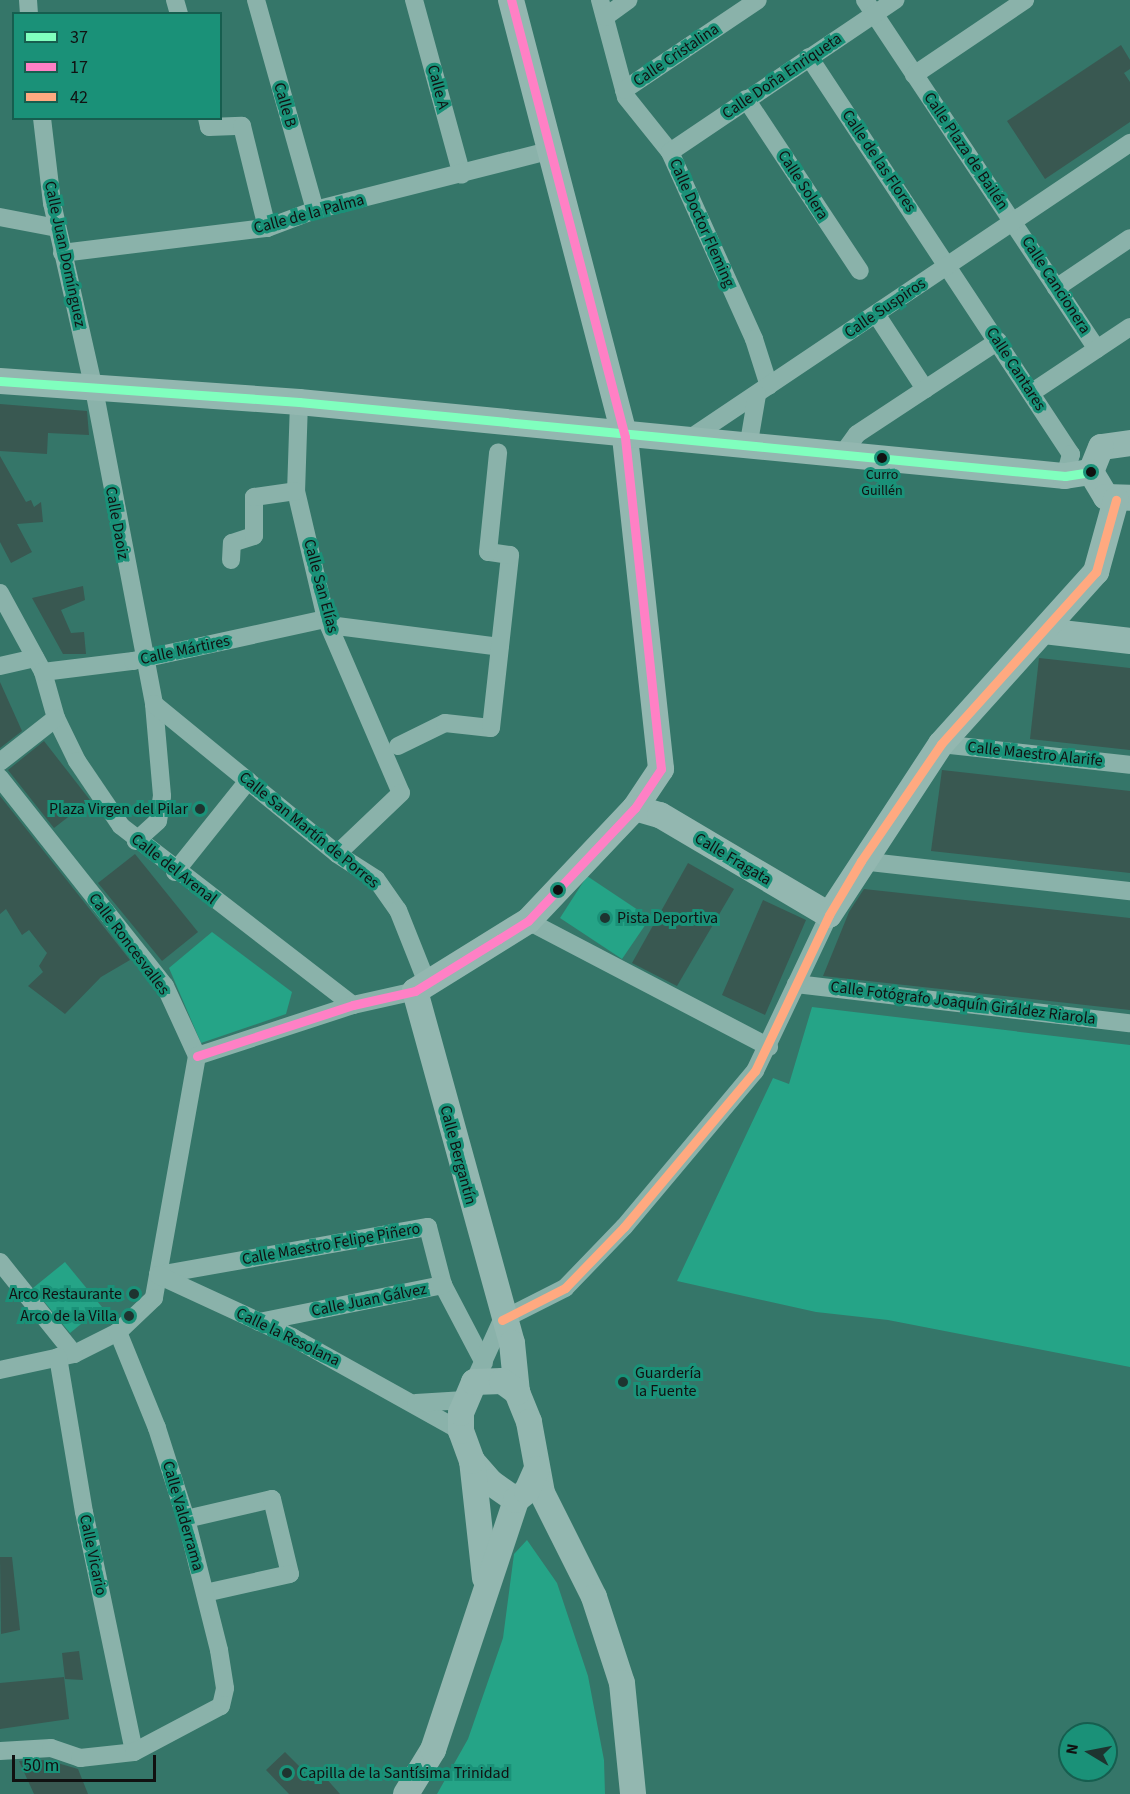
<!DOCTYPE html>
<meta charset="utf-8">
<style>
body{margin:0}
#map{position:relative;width:1130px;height:1794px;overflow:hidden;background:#357669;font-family:"Source Sans 3",sans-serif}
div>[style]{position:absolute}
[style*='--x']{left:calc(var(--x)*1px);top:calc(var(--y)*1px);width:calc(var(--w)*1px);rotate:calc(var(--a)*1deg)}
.green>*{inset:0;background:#25a487}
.building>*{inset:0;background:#395851}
.street>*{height:18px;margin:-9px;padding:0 9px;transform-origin:9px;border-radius:9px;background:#8ab2aa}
.secondary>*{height:26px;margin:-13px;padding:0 13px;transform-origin:13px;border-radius:13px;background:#93b7b0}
.bus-1>*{height:9px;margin:-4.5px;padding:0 4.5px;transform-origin:4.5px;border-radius:4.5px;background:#80ffbe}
.bus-2>*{height:9px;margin:-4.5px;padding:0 4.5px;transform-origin:4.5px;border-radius:4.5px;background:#ff80c5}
.bus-3>*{height:9px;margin:-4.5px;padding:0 4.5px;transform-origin:4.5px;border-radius:4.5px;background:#ffa980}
.dots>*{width:16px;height:16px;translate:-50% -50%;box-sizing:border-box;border:3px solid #1a9178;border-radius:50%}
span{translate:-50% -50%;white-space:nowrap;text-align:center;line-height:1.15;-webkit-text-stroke:6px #1a9178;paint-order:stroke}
.bus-label{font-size:14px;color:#111}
.street-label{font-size:16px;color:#111}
.poi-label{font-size:16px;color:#111}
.right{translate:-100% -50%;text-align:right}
.left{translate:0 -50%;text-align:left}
.legend{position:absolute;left:12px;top:12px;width:210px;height:108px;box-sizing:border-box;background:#1a9178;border:2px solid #165e4f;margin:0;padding:8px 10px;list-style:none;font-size:18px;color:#111}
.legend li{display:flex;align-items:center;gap:12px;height:30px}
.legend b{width:30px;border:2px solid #165e4f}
.north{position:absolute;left:1058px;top:1722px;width:60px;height:60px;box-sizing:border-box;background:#1a9178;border:2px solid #165e4f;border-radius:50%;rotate:280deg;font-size:16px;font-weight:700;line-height:24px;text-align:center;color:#111}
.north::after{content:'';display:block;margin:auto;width:21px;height:27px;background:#1e3430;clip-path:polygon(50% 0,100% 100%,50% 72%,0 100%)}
.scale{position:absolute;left:12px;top:1755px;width:144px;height:27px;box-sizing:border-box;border:3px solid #111;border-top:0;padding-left:8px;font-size:18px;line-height:21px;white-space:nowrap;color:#111;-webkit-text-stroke:4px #1a9178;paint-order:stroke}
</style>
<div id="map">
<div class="green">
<i style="clip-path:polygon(587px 876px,650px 918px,622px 959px,560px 918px)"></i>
<i style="clip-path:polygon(212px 932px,292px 992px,286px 1014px,201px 1043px,169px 968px)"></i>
<i style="clip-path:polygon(812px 1007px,1130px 1045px,1130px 1367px,888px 1320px,816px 1312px,677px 1281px,773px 1078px,789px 1084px)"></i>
<i style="clip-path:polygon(65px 1262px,102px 1307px,70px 1333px,33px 1288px)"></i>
<i style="clip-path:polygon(527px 1540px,557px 1583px,588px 1676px,604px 1760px,605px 1794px,437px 1794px,468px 1739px,503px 1638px,514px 1554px)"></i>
</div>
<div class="building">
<i style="clip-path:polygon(1121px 45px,1130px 60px,1130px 69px,1124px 73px,1130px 82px,1130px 122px,1045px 179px,1007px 121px)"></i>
<i style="clip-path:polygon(0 404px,87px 411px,89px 435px,48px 433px,47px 454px,0 451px)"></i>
<i style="clip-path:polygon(0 456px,26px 502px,31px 500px,34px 507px,41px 502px,43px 522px,17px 524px,32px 552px,11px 563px,0 542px)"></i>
<i style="clip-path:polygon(83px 586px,85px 600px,61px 610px,71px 633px,84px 632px,86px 654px,63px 654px,32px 598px)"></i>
<i style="clip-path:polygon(1039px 658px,1130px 668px,1130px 750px,1030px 739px)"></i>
<i style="clip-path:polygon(0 682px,22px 731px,0 748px)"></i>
<i style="clip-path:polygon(44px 741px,90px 800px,54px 828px,8px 770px)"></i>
<i style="clip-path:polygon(942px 770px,1130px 791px,1130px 873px,931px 851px)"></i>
<i style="clip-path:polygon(0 796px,130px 960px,101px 977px,65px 1014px,28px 986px,43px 972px,39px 966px,47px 953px,29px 930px,22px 935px,6px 909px,0 914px)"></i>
<i style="clip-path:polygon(135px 854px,198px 932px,162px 961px,98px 883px)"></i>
<i style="clip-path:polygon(688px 863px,734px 889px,677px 986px,632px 963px)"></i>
<i style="clip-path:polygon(864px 889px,1130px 918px,1130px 1010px,823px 976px,849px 912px)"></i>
<i style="clip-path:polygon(763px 900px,806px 920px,765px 1015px,722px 995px)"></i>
<i style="clip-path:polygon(0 1557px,12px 1557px,20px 1630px,1px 1634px)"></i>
<i style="clip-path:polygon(79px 1651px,83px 1680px,65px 1679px,62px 1653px)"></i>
<i style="clip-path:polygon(64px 1677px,69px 1719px,0 1729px,0 1683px)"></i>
<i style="clip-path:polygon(285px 1752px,316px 1783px,324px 1776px,340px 1794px,289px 1794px,266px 1770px)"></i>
<i style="clip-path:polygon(47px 1760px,78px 1769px,88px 1794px,34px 1794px,19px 1761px)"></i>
</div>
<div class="street">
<i style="--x:28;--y:0;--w:14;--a:86"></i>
<i style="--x:175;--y:0;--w:15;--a:74"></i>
<i style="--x:256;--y:0;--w:218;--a:74.3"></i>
<i style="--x:414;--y:0;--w:181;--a:74.7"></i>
<i style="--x:600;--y:0;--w:100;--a:75"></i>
<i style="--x:626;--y:97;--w:70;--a:51.3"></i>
<i style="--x:670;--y:152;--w:205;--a:65.8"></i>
<i style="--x:754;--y:339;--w:49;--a:72.3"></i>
<i style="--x:865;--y:0;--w:419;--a:56.4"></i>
<i style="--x:605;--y:17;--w:29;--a:-36"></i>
<i style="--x:809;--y:57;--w:476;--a:56.6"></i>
<i style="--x:1071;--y:454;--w:23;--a:105"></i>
<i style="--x:914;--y:75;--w:134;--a:-34"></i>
<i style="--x:624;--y:90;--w:161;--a:-33.9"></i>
<i style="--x:746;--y:99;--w:206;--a:56.5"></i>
<i style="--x:42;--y:118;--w:86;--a:83.3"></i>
<i style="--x:52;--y:203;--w:191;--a:77.3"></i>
<i style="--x:94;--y:389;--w:321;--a:79.2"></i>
<i style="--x:154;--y:704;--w:92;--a:85"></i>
<i style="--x:162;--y:796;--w:25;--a:99"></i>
<i style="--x:158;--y:821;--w:30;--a:138"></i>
<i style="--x:207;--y:118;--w:9;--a:77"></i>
<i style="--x:209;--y:127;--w:33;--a:-2"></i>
<i style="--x:242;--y:126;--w:105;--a:76.2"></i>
<i style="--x:670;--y:152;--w:272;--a:-34"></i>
<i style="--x:0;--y:217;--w:58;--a:10.9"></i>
<i style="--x:62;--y:253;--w:207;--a:-7"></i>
<i style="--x:267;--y:228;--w:51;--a:-20.6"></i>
<i style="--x:315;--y:210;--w:244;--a:-14.2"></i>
<i style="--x:1056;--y:288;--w:89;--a:-34"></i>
<i style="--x:876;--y:314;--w:90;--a:56.8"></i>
<i style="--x:1031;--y:393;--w:119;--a:-33.7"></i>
<i style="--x:299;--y:402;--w:89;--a:91.9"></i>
<i style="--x:296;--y:491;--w:131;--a:76.8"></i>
<i style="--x:326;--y:619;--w:189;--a:66.7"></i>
<i style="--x:401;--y:793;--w:88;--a:136.4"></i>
<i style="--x:686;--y:441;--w:535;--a:-33.87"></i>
<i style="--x:748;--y:448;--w:54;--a:-80.4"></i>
<i style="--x:841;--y:456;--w:27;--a:-54"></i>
<i style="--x:857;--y:434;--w:169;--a:-33.4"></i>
<i style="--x:231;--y:560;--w:17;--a:-87"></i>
<i style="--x:232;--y:543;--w:23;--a:-18"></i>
<i style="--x:254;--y:536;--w:39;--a:-90"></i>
<i style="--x:254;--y:497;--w:42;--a:-8.1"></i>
<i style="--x:0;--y:593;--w:90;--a:61.4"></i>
<i style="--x:43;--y:672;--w:48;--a:74.2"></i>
<i style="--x:56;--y:718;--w:48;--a:64"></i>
<i style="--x:77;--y:761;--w:78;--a:55.9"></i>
<i style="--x:121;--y:826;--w:293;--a:37.7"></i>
<i style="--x:329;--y:625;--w:172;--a:7.3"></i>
<i style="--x:0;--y:666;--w:36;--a:-13"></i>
<i style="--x:43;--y:672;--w:91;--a:-7"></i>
<i style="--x:133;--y:661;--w:198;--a:-12.3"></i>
<i style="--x:154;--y:704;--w:237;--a:39.3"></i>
<i style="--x:337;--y:854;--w:46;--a:32.7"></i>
<i style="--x:376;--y:879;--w:38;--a:55"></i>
<i style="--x:398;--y:910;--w:79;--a:68.3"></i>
<i style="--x:941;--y:744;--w:190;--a:6.3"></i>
<i style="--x:398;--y:746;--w:52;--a:-26.1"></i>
<i style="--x:445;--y:723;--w:46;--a:6.2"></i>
<i style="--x:491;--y:728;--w:174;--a:-83.7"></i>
<i style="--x:510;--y:555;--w:22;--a:-172"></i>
<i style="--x:488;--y:552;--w:100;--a:-84.2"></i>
<i style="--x:0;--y:762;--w:71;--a:-38.2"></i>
<i style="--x:0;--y:778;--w:265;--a:51.6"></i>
<i style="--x:165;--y:986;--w:77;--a:65.4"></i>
<i style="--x:197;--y:1056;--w:246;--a:100.1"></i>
<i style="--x:154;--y:1298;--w:50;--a:136.6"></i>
<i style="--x:118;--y:1332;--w:49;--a:153.4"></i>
<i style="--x:74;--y:1354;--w:76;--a:167.8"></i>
<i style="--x:861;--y:861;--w:271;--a:6.4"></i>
<i style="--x:175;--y:872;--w:117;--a:-51.3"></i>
<i style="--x:528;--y:921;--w:272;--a:27.6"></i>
<i style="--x:796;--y:984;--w:336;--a:6.7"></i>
<i style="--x:197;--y:1056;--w:164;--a:-18.1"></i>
<i style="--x:353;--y:1005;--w:64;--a:-12.7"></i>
<i style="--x:0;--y:1262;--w:118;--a:51.2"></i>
<i style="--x:158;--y:1275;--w:274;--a:-10.1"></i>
<i style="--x:428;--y:1227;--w:60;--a:75.5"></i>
<i style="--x:443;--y:1285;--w:88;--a:62.3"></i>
<i style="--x:158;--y:1275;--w:148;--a:24.8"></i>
<i style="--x:292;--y:1337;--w:193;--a:29.1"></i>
<i style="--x:259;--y:1322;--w:188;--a:-11.4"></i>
<i style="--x:58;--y:1357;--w:157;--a:80.5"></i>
<i style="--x:84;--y:1512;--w:245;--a:78.2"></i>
<i style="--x:474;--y:1382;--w:68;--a:-65.7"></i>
<i style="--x:502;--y:1320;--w:71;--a:-26.9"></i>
<i style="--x:565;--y:1288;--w:85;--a:-46"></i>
<i style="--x:624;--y:1227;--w:204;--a:-50"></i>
<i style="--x:755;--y:1071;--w:173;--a:-64.6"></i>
<i style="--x:416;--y:1403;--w:49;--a:-3.5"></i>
<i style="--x:186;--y:1519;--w:88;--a:-13.1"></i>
<i style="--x:272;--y:1499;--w:77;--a:76.5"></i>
<i style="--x:290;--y:1574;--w:87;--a:167.4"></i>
<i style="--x:0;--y:1751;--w:51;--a:-3.4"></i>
<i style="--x:51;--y:1748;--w:31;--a:19"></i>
<i style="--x:80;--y:1758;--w:54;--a:-6.3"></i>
<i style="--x:134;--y:1752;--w:98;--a:-27.9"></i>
<i style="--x:221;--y:1706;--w:18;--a:-77"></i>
<i style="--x:225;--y:1688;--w:38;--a:-99"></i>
<i style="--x:219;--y:1650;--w:135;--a:-104.1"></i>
<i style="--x:186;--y:1519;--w:96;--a:-107.7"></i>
<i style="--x:157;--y:1428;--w:104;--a:-112.1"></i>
</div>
<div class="secondary">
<i style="--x:511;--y:0;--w:452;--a:75.4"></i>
<i style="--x:625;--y:437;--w:334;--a:83.8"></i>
<i style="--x:661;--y:769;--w:47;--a:123.7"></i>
<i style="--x:635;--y:808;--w:156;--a:133.4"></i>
<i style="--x:528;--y:921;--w:133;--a:148.2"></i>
<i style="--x:415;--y:991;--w:365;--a:74.6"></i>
<i style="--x:512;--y:1343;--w:49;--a:84.2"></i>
<i style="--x:517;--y:1392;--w:32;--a:68"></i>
<i style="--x:529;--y:1422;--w:72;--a:79.6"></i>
<i style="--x:542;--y:1493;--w:116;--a:63.4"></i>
<i style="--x:594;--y:1597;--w:90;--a:72"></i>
<i style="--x:622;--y:1683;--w:112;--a:84.3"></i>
<i style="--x:0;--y:381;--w:300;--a:4"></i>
<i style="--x:299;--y:402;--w:770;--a:5.52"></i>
<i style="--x:1065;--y:476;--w:26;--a:-9"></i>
<i style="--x:1130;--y:443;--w:29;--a:172"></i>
<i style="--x:1101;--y:447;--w:27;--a:112"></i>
<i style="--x:1091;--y:472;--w:29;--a:59"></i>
<i style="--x:1106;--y:497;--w:24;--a:2"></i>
<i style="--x:1044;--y:631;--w:87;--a:6.6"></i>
<i style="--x:635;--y:808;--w:26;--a:16"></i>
<i style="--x:660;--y:815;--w:196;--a:30.6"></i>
<i style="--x:829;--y:915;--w:204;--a:-56.8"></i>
<i style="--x:941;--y:744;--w:232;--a:-48"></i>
<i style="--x:1096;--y:572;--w:75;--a:-74.5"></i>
<i style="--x:472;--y:1461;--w:28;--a:49"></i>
<i style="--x:490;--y:1482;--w:32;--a:35"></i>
<i style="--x:485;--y:1578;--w:118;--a:-96.3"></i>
<i style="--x:472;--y:1461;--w:32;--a:-110"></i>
<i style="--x:461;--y:1431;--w:18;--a:-90"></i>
<i style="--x:461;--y:1413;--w:34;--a:-67"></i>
<i style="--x:474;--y:1382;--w:28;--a:-2"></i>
<i style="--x:502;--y:1381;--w:19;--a:36"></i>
<i style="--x:406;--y:1794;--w:52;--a:-58.5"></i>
<i style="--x:433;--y:1750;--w:263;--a:-71.6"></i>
<i style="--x:516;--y:1500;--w:14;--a:-39"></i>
<i style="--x:527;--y:1491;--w:24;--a:-66"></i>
</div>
<div class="bus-1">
<i style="--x:0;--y:381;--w:300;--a:4"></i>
<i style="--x:299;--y:402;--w:770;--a:5.52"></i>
<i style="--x:1065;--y:476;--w:26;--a:-9"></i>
</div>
<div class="bus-2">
<i style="--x:197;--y:1056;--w:164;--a:-18.1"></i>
<i style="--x:353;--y:1005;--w:64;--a:-12.7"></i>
<i style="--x:415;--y:991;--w:99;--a:-31.8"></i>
<i style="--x:499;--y:939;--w:34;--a:-32"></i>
<i style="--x:528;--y:921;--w:156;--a:-46.6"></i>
<i style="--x:635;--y:808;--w:47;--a:-56.3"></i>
<i style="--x:661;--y:769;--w:334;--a:-96.2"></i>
<i style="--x:625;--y:437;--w:452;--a:-104.6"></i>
</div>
<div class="bus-3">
<i style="--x:502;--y:1320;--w:71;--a:-26.9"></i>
<i style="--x:565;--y:1288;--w:85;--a:-46"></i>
<i style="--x:624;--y:1227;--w:204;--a:-50"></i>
<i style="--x:755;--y:1071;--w:173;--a:-64.6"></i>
<i style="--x:829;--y:915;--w:63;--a:-59.3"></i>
<i style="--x:861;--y:861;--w:142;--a:-55.6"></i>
<i style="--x:941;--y:744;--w:232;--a:-48"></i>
<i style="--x:1096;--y:572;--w:75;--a:-74.5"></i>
</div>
<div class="dots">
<i style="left:882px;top:458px;background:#111"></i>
<i style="left:1091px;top:472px;background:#111"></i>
<i style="left:200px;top:809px;background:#1e3430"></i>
<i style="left:558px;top:890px;background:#111"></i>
<i style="left:605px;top:918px;background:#1e3430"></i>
<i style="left:134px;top:1294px;background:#1e3430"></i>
<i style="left:129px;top:1316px;background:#1e3430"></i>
<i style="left:623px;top:1382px;background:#1e3430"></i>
<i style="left:287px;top:1773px;background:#1e3430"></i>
</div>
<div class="bus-label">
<span style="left:882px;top:483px">Curro<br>Guillén</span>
</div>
<div class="street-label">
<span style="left:676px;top:55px;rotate:-34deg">Calle Cristalina</span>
<span style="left:782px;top:76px;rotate:-34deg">Calle Doña Enriqueta</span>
<span style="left:438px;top:87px;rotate:75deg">Calle A</span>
<span style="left:285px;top:105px;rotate:74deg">Calle B</span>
<span style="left:966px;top:151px;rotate:56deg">Calle Plaza de Bailén</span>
<span style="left:879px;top:161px;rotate:56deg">Calle de las Flores</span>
<span style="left:803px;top:185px;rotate:57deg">Calle Solera</span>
<span style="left:309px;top:214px;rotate:-15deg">Calle de la Palma</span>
<span style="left:702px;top:223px;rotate:66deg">Calle Doctor Fleming</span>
<span style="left:65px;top:254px;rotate:78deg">Calle Juan Domínguez</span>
<span style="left:1056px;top:285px;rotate:57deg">Calle Cancionera</span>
<span style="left:885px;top:308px;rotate:-34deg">Calle Suspiros</span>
<span style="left:1016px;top:369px;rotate:57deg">Calle Cantares</span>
<span style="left:117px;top:523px;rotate:80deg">Calle Daoiz</span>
<span style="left:321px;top:586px;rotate:75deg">Calle San Elías</span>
<span style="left:185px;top:650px;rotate:-12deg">Calle Mártires</span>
<span style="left:1035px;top:754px;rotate:6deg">Calle Maestro Alarife</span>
<span style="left:309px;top:830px;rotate:39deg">Calle San Martín de Porres</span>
<span style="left:733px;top:859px;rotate:31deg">Calle Fragata</span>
<span style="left:174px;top:869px;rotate:38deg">Calle del Arenal</span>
<span style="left:129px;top:944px;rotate:53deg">Calle Roncesvalles</span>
<span style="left:963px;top:1003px;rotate:7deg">Calle Fotógrafo Joaquín Giráldez Riarola</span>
<span style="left:458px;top:1155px;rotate:75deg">Calle Bergantín</span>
<span style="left:331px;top:1244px;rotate:-10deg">Calle Maestro Felipe Piñero</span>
<span style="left:369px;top:1300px;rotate:-11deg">Calle Juan Gálvez</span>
<span style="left:288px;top:1337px;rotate:26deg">Calle la Resolana</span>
<span style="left:183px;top:1516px;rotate:74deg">Calle Valderrama</span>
<span style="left:93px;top:1555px;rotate:78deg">Calle Vicario</span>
</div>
<div class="poi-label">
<span class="right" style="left:188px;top:809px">Plaza Virgen del Pilar</span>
<span class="left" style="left:617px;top:918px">Pista Deportiva</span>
<span class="right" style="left:122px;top:1294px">Arco Restaurante</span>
<span class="right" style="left:117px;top:1316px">Arco de la Villa</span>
<span class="left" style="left:635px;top:1382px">Guardería<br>la Fuente</span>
<span class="left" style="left:299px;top:1773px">Capilla de la Santísima Trinidad</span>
</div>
<ul class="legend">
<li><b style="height:8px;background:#80ffbe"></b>37</li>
<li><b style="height:8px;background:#ff80c5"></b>17</li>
<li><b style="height:8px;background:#ffa980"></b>42</li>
</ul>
<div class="north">N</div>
<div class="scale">50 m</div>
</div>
